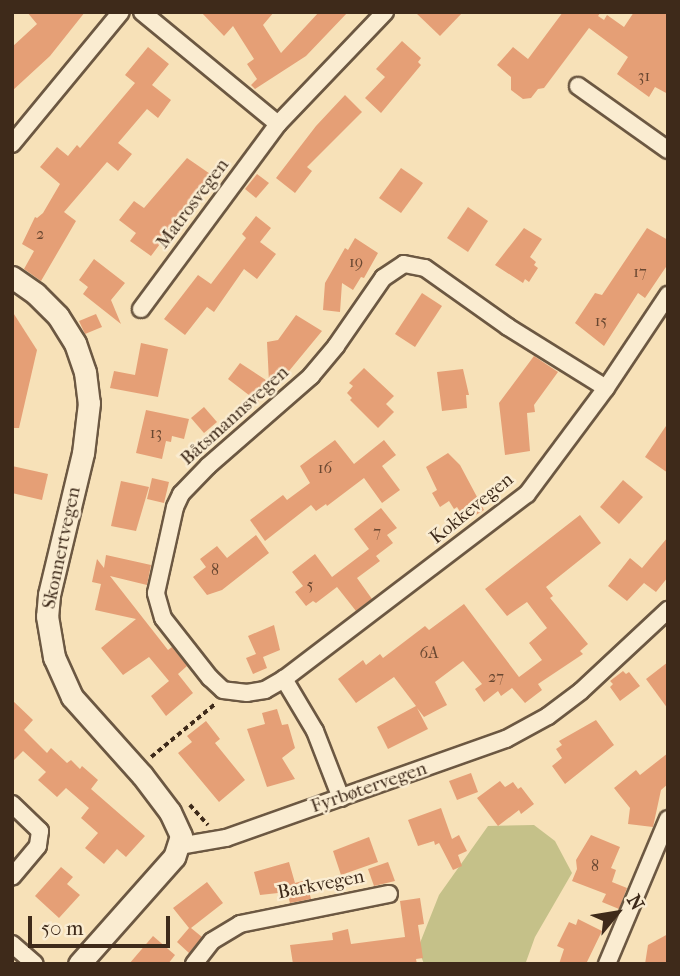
<!DOCTYPE html>
<meta charset="utf-8">
<style>
body{margin:0}
#map{position:relative;width:680px;height:976px;overflow:hidden;background:#f7e1b8;font-family:"IM FELL French Canon",serif}
div>[style]{position:absolute}
[style*='--x']{left:calc(var(--x)*1px);top:calc(var(--y)*1px);width:calc(var(--w)*1px);rotate:calc(var(--a)*1deg)}
.green>*{inset:0;background:#c5c189}
.building>*{inset:0;background:#e59f76}
.path>*{height:3.5px;margin-top:-1.75px;transform-origin:0;background:repeating-linear-gradient(90deg,#3e2a1a 0 5px,transparent 0 8.5px)}
.roads{filter:drop-shadow(2px 0 #6c5842) drop-shadow(-2px 0 #6c5842) drop-shadow(0 2px #6c5842) drop-shadow(0 -2px #6c5842)}
.minor>*{height:16px;margin:-8px;padding:0 8px;transform-origin:8px;border-radius:8px;background:#faecd1}
.tertiary>*{height:21px;margin:-10.5px;padding:0 10.5px;transform-origin:10.5px;border-radius:10.5px;background:#faecd1}
span{translate:-50% -50%;white-space:nowrap;text-align:center;line-height:1.15;-webkit-text-stroke:5px #faecd1;paint-order:stroke}
.number-label{font-size:16px;color:#684731}
.number-label span{-webkit-text-stroke-width:0}
.street-label{font-size:19px;color:#3e2a1a}
.frame{position:absolute;inset:0;border:14px solid #3e2a1a;pointer-events:none}
.north{position:absolute;left:582px;top:878px;width:70px;height:70px;-webkit-text-stroke:5px #faecd1;paint-order:stroke;rotate:60deg;font-size:19px;font-weight:700;line-height:28px;text-align:center;color:#3e2a1a}
.north::after{content:'';display:block;margin:auto;width:24px;height:32px;background:#3e2a1a;clip-path:polygon(50% 0,100% 100%,50% 72%,0 100%)}
.scale{position:absolute;left:28px;top:916px;width:142px;height:32px;box-sizing:border-box;border:4px solid #3e2a1a;border-top:0;padding-left:9px;font-size:21px;line-height:24px;white-space:nowrap;color:#3e2a1a;-webkit-text-stroke:5px #faecd1;paint-order:stroke}
</style>
<div id="map">
<div class="green">
<i style="clip-path:polygon(534px 825px,555px 841px,572px 873px,535px 937px,526px 962px,424px 964px,418px 948px,439px 895px,488px 826px)"></i>
</div>
<div class="building">
<i style="clip-path:polygon(27px 12px,85px 12px,50px 56px,12px 91px,12px 47px,37px 24px)"></i>
<i style="clip-path:polygon(201px 12px,274px 12px,263px 25px,281px 53px,319px 12px,348px 12px,306px 56px,255px 89px,251px 85px,257px 79px,247px 64px,254px 59px,233px 26px,224px 36px)"></i>
<i style="clip-path:polygon(415px 12px,463px 12px,440px 36px)"></i>
<i style="clip-path:polygon(563px 12px,601px 12px,598px 16px,604px 20px,607px 15px,624px 27px,634px 12px,668px 12px,668px 94px,655px 87px,649px 97px,617px 74px,628px 57px,589px 28px,544px 88px,538px 89px,531px 98px,523px 99px,511px 90px,511px 77px,497px 65px,513px 47px,528px 59px)"></i>
<i style="clip-path:polygon(402px 41px,421px 58px,418px 62px,421px 65px,381px 113px,365px 98px,385px 77px,376px 69px)"></i>
<i style="clip-path:polygon(148px 47px,169px 64px,152px 85px,171px 100px,158px 118px,147px 109px,118px 143px,132px 154px,118px 171px,107px 162px,64px 212px,76px 221px,41px 281px,24px 269px,34px 251px,22px 244px,35px 217px,37px 218px,43px 213px,60px 184px,40px 167px,57px 147px,68px 156px,77px 145px,80px 148px,135px 83px,125px 75px)"></i>
<i style="clip-path:polygon(345px 95px,362px 112px,307px 167px,312px 171px,295px 193px,276px 178px,316px 126px)"></i>
<i style="clip-path:polygon(187px 158px,216px 178px,191px 212px,186px 209px,151px 256px,130px 241px,136px 233px,119px 220px,134px 201px,144px 208px)"></i>
<i style="clip-path:polygon(401px 168px,423px 183px,401px 213px,379px 198px)"></i>
<i style="clip-path:polygon(257px 174px,269px 183px,256px 198px,245px 189px)"></i>
<i style="clip-path:polygon(468px 207px,488px 221px,468px 252px,447px 238px)"></i>
<i style="clip-path:polygon(256px 216px,271px 228px,260px 242px,276px 254px,257px 279px,244px 269px,214px 312px,207px 307px,185px 335px,164px 319px,198px 275px,211px 284px,246px 238px,242px 234px)"></i>
<i style="clip-path:polygon(524px 228px,542px 239px,530px 257px,536px 262px,534px 265px,538px 268px,529px 282px,525px 279px,523px 283px,495px 265px)"></i>
<i style="clip-path:polygon(647px 228px,668px 240px,668px 264px,645px 298px,638px 293px,604px 346px,575px 323px,595px 293px,602px 295px)"></i>
<i style="clip-path:polygon(355px 238px,378px 253px,364px 278px,361px 277px,353px 290px,342px 283px,340px 312px,323px 310px,325px 283px,345px 248px,348px 250px)"></i>
<i style="clip-path:polygon(94px 259px,125px 283px,111px 300px,121px 324px,83px 294px,88px 287px,79px 280px)"></i>
<i style="clip-path:polygon(422px 293px,442px 306px,415px 347px,395px 334px)"></i>
<i style="clip-path:polygon(12px 311px,37px 350px,19px 428px,12px 428px)"></i>
<i style="clip-path:polygon(96px 314px,102px 327px,85px 334px,79px 321px)"></i>
<i style="clip-path:polygon(296px 315px,322px 331px,270px 394px,270px 386px,258px 402px,228px 379px,240px 363px,269px 382px,267px 342px,278px 340px)"></i>
<i style="clip-path:polygon(141px 343px,168px 349px,158px 397px,110px 388px,114px 371px,135px 375px)"></i>
<i style="clip-path:polygon(534px 356px,558px 372px,534px 405px,535px 412px,527px 413px,530px 451px,505px 455px,499px 403px)"></i>
<i style="clip-path:polygon(364px 368px,394px 396px,386px 404px,394px 412px,378px 428px,350px 400px,352px 398px,347px 393px,353px 386px,349px 383px)"></i>
<i style="clip-path:polygon(463px 369px,469px 395px,466px 395px,467px 408px,442px 411px,437px 372px)"></i>
<i style="clip-path:polygon(204px 407px,217px 422px,204px 433px,191px 418px)"></i>
<i style="clip-path:polygon(146px 410px,189px 419px,184px 439px,172px 436px,171px 442px,166px 441px,162px 459px,136px 453px)"></i>
<i style="clip-path:polygon(668px 423px,668px 473px,645px 457px)"></i>
<i style="clip-path:polygon(335px 440px,354px 464px,384px 440px,396px 455px,382px 466px,400px 490px,382px 503px,364px 478px,327px 506px,326px 504px,316px 511px,311px 505px,265px 541px,250px 520px,283px 495px,287px 500px,310px 483px,300px 466px)"></i>
<i style="clip-path:polygon(448px 453px,460px 465px,484px 510px,466px 521px,457px 507px,454px 509px,449px 501px,440px 507px,432px 493px,437px 490px,426px 467px)"></i>
<i style="clip-path:polygon(12px 466px,48px 474px,42px 500px,12px 493px)"></i>
<i style="clip-path:polygon(152px 478px,169px 482px,164px 503px,147px 499px)"></i>
<i style="clip-path:polygon(623px 480px,643px 497px,619px 524px,600px 507px)"></i>
<i style="clip-path:polygon(121px 481px,149px 487px,136px 531px,111px 526px)"></i>
<i style="clip-path:polygon(381px 508px,397px 528px,387px 535px,393px 543px,376px 556px,380px 561px,357px 578px,372px 599px,356px 611px,337px 587px,316px 603px,313px 601px,306px 606px,295px 592px,303px 586px,292px 572px,315px 554px,332px 577px,369px 549px,354px 529px)"></i>
<i style="clip-path:polygon(580px 515px,601px 543px,546px 587px,553px 596px,550px 598px,588px 644px,580px 651px,583px 654px,538px 684px,542px 690px,525px 703px,512px 688px,501px 696px,498px 691px,484px 702px,475px 689px,482px 684px,463px 661px,435px 682px,447px 705px,424px 717px,417px 708px,428px 729px,388px 749px,377px 727px,416px 706px,394px 677px,356px 703px,338px 679px,363px 660px,366px 665px,380px 654px,383px 658px,425px 626px,429px 630px,464px 604px,519px 677px,542px 660px,529px 643px,547px 628px,527px 602px,507px 616px,485px 589px)"></i>
<i style="clip-path:polygon(256px 535px,269px 553px,222px 590px,207px 595px,193px 577px,206px 567px,200px 559px,217px 546px,227px 558px)"></i>
<i style="clip-path:polygon(668px 537px,668px 577px,656px 592px,644px 583px,627px 601px,608px 586px,630px 558px,642px 568px)"></i>
<i style="clip-path:polygon(106px 555px,151px 565px,147px 585px,110px 576px,168px 650px,172px 647px,187px 666px,178px 674px,193px 693px,166px 716px,151px 696px,169px 681px,149px 657px,123px 675px,101px 648px,136px 619px,95px 610px,101px 584px,92px 582px,97px 559px,104px 568px)"></i>
<i style="clip-path:polygon(274px 625px,280px 650px,263px 657px,267px 668px,253px 674px,246px 658px,256px 654px,248px 636px)"></i>
<i style="clip-path:polygon(668px 662px,668px 709px,646px 679px)"></i>
<i style="clip-path:polygon(623px 671px,626px 674px,629px 672px,640px 686px,620px 701px,610px 687px,613px 684px,610px 681px)"></i>
<i style="clip-path:polygon(12px 700px,33px 720px,24px 730px,47px 753px,51px 748px,67px 763px,71px 760px,80px 769px,82px 766px,98px 780px,91px 789px,145px 836px,126px 857px,117px 849px,104px 864px,85px 848px,98px 833px,81px 818px,89px 808px,66px 788px,57px 797px,38px 780px,46px 772px,23px 751px,12px 762px)"></i>
<i style="clip-path:polygon(277px 709px,282px 725px,288px 724px,295px 748px,282px 758px,295px 779px,267px 787px,247px 729px,265px 724px,262px 713px)"></i>
<i style="clip-path:polygon(596px 720px,614px 745px,565px 784px,552px 766px,562px 758px,556px 749px,562px 745px,559px 741px)"></i>
<i style="clip-path:polygon(206px 721px,220px 739px,215px 743px,245px 780px,219px 802px,178px 753px,192px 742px,187px 736px)"></i>
<i style="clip-path:polygon(668px 753px,668px 784px,661px 790px,653px 827px,628px 824px,630px 808px,614px 788px,636px 770px,640px 775px)"></i>
<i style="clip-path:polygon(471px 773px,478px 792px,457px 800px,449px 781px)"></i>
<i style="clip-path:polygon(500px 781px,505px 787px,513px 782px,518px 789px,521px 787px,534px 804px,521px 814px,519px 810px,498px 826px,477px 798px)"></i>
<i style="clip-path:polygon(441px 808px,452px 839px,459px 835px,467px 851px,458px 855px,462px 866px,453px 870px,439px 843px,435px 845px,434px 841px,418px 846px,408px 820px)"></i>
<i style="clip-path:polygon(591px 835px,620px 847px,611px 868px,616px 870px,612px 882px,627px 888px,619px 909px,602px 902px,606px 894px,572px 881px,577px 869px,576px 860px)"></i>
<i style="clip-path:polygon(369px 837px,378px 862px,341px 875px,333px 851px)"></i>
<i style="clip-path:polygon(289px 862px,295px 883px,306px 880px,311px 899px,290px 903px,287px 892px,260px 895px,254px 872px)"></i>
<i style="clip-path:polygon(388px 862px,395px 881px,374px 886px,368px 869px)"></i>
<i style="clip-path:polygon(61px 867px,73px 877px,67px 884px,80px 895px,59px 918px,35px 896px)"></i>
<i style="clip-path:polygon(207px 882px,223px 903px,191px 928px,202px 937px,189px 953px,177px 942px,189px 928px,173px 908px)"></i>
<i style="clip-path:polygon(420px 898px,424px 924px,418px 925px,423px 958px,416px 959px,417px 964px,293px 964px,290px 945px,333px 940px,332px 933px,348px 929px,351px 944px,405px 937px,400px 901px)"></i>
<i style="clip-path:polygon(578px 919px,602px 931px,586px 964px,559px 964px,564px 949px,557px 946px,569px 922px,576px 925px)"></i>
<i style="clip-path:polygon(668px 934px,668px 964px,645px 964px,648px 945px)"></i>
<i style="clip-path:polygon(153px 936px,175px 955px,168px 964px,129px 964px)"></i>
</div>
<div class="path">
<i style="--x:151;--y:757;--w:83;--a:-39.6"></i>
<i style="--x:190;--y:805;--w:27;--a:48"></i>
</div>
<div class="roads">
<div class="minor">
<i style="--x:142;--y:12;--w:176;--a:39.5"></i>
<i style="--x:278;--y:124;--w:155;--a:-46.3"></i>
<i style="--x:578;--y:86;--w:110;--a:35.4"></i>
<i style="--x:12;--y:144;--w:171;--a:-50.5"></i>
<i style="--x:141;--y:309;--w:230;--a:-53.5"></i>
<i style="--x:284;--y:679;--w:305;--a:-37.3"></i>
<i style="--x:527;--y:494;--w:132;--a:-53.3"></i>
<i style="--x:606;--y:388;--w:112;--a:-56.3"></i>
<i style="--x:341;--y:798;--w:72;--a:-111.2"></i>
<i style="--x:315;--y:731;--w:61;--a:-120.8"></i>
<i style="--x:284;--y:679;--w:22;--a:150"></i>
<i style="--x:265;--y:690;--w:18;--a:171"></i>
<i style="--x:247;--y:693;--w:24;--a:-173"></i>
<i style="--x:223;--y:690;--w:18;--a:-137"></i>
<i style="--x:210;--y:678;--w:76;--a:-128.1"></i>
<i style="--x:163;--y:618;--w:26;--a:-106"></i>
<i style="--x:156;--y:593;--w:88;--a:-77.5"></i>
<i style="--x:175;--y:507;--w:14;--a:-65"></i>
<i style="--x:181;--y:494;--w:39;--a:-46"></i>
<i style="--x:208;--y:466;--w:137;--a:-41.1"></i>
<i style="--x:311;--y:376;--w:39;--a:-50"></i>
<i style="--x:336;--y:346;--w:83;--a:-55.3"></i>
<i style="--x:383;--y:278;--w:25;--a:-34"></i>
<i style="--x:404;--y:264;--w:21;--a:11"></i>
<i style="--x:425;--y:268;--w:102;--a:35.4"></i>
<i style="--x:508;--y:327;--w:115;--a:31.9"></i>
<i style="--x:12;--y:804;--w:39;--a:44"></i>
<i style="--x:40;--y:831;--w:15;--a:98"></i>
<i style="--x:38;--y:846;--w:40;--a:130"></i>
<i style="--x:179;--y:846;--w:48;--a:-9.7"></i>
<i style="--x:226;--y:838;--w:297;--a:-19.5"></i>
<i style="--x:506;--y:739;--w:48;--a:-28.7"></i>
<i style="--x:548;--y:716;--w:41;--a:-37.1"></i>
<i style="--x:581;--y:691;--w:119;--a:-43"></i>
<i style="--x:12;--y:944;--w:30;--a:41"></i>
<i style="--x:194;--y:964;--w:29;--a:-52"></i>
<i style="--x:212;--y:941;--w:33;--a:-31"></i>
<i style="--x:240;--y:924;--w:152;--a:-11.4"></i>
<i style="--x:607;--y:964;--w:157;--a:-67.2"></i>
</div>
<div class="tertiary">
<i style="--x:12;--y:277;--w:29;--a:35"></i>
<i style="--x:36;--y:294;--w:31;--a:45"></i>
<i style="--x:58;--y:316;--w:32;--a:58"></i>
<i style="--x:75;--y:343;--w:31;--a:71"></i>
<i style="--x:85;--y:372;--w:31;--a:83"></i>
<i style="--x:89;--y:403;--w:50;--a:96.8"></i>
<i style="--x:83;--y:453;--w:146;--a:103.5"></i>
<i style="--x:49;--y:595;--w:21;--a:95"></i>
<i style="--x:47;--y:616;--w:42;--a:80.3"></i>
<i style="--x:54;--y:657;--w:44;--a:65.8"></i>
<i style="--x:72;--y:697;--w:105;--a:48.1"></i>
<i style="--x:142;--y:775;--w:46;--a:52.9"></i>
<i style="--x:170;--y:812;--w:26;--a:65"></i>
<i style="--x:181;--y:836;--w:22;--a:108"></i>
<i style="--x:174;--y:857;--w:143;--a:131.6"></i>
</div>
</div>
<div class="number-label">
<span style="left:644px;top:76px">31</span>
<span style="left:40px;top:234px">2</span>
<span style="left:356px;top:262px">19</span>
<span style="left:640px;top:272px">17</span>
<span style="left:601px;top:321px">15</span>
<span style="left:156px;top:433px">13</span>
<span style="left:325px;top:468px">16</span>
<span style="left:377px;top:532px">7</span>
<span style="left:215px;top:570px">8</span>
<span style="left:310px;top:585px">5</span>
<span style="left:429px;top:653px">6A</span>
<span style="left:496px;top:677px">27</span>
<span style="left:595px;top:866px">8</span>
</div>
<div class="street-label">
<span style="left:193px;top:204px;rotate:-53deg">Matrosvegen</span>
<span style="left:235px;top:416px;rotate:-42deg">Båtsmannsvegen</span>
<span style="left:472px;top:509px;rotate:-39deg">Kokkevegen</span>
<span style="left:62px;top:548px;rotate:-78deg">Skonnertvegen</span>
<span style="left:369px;top:788px;rotate:-19deg">Fyrbøtervegen</span>
<span style="left:321px;top:885px;rotate:-11deg">Barkvegen</span>
</div>
<div class="frame"></div>
<div class="north">N</div>
<div class="scale">50 m</div>
</div>
